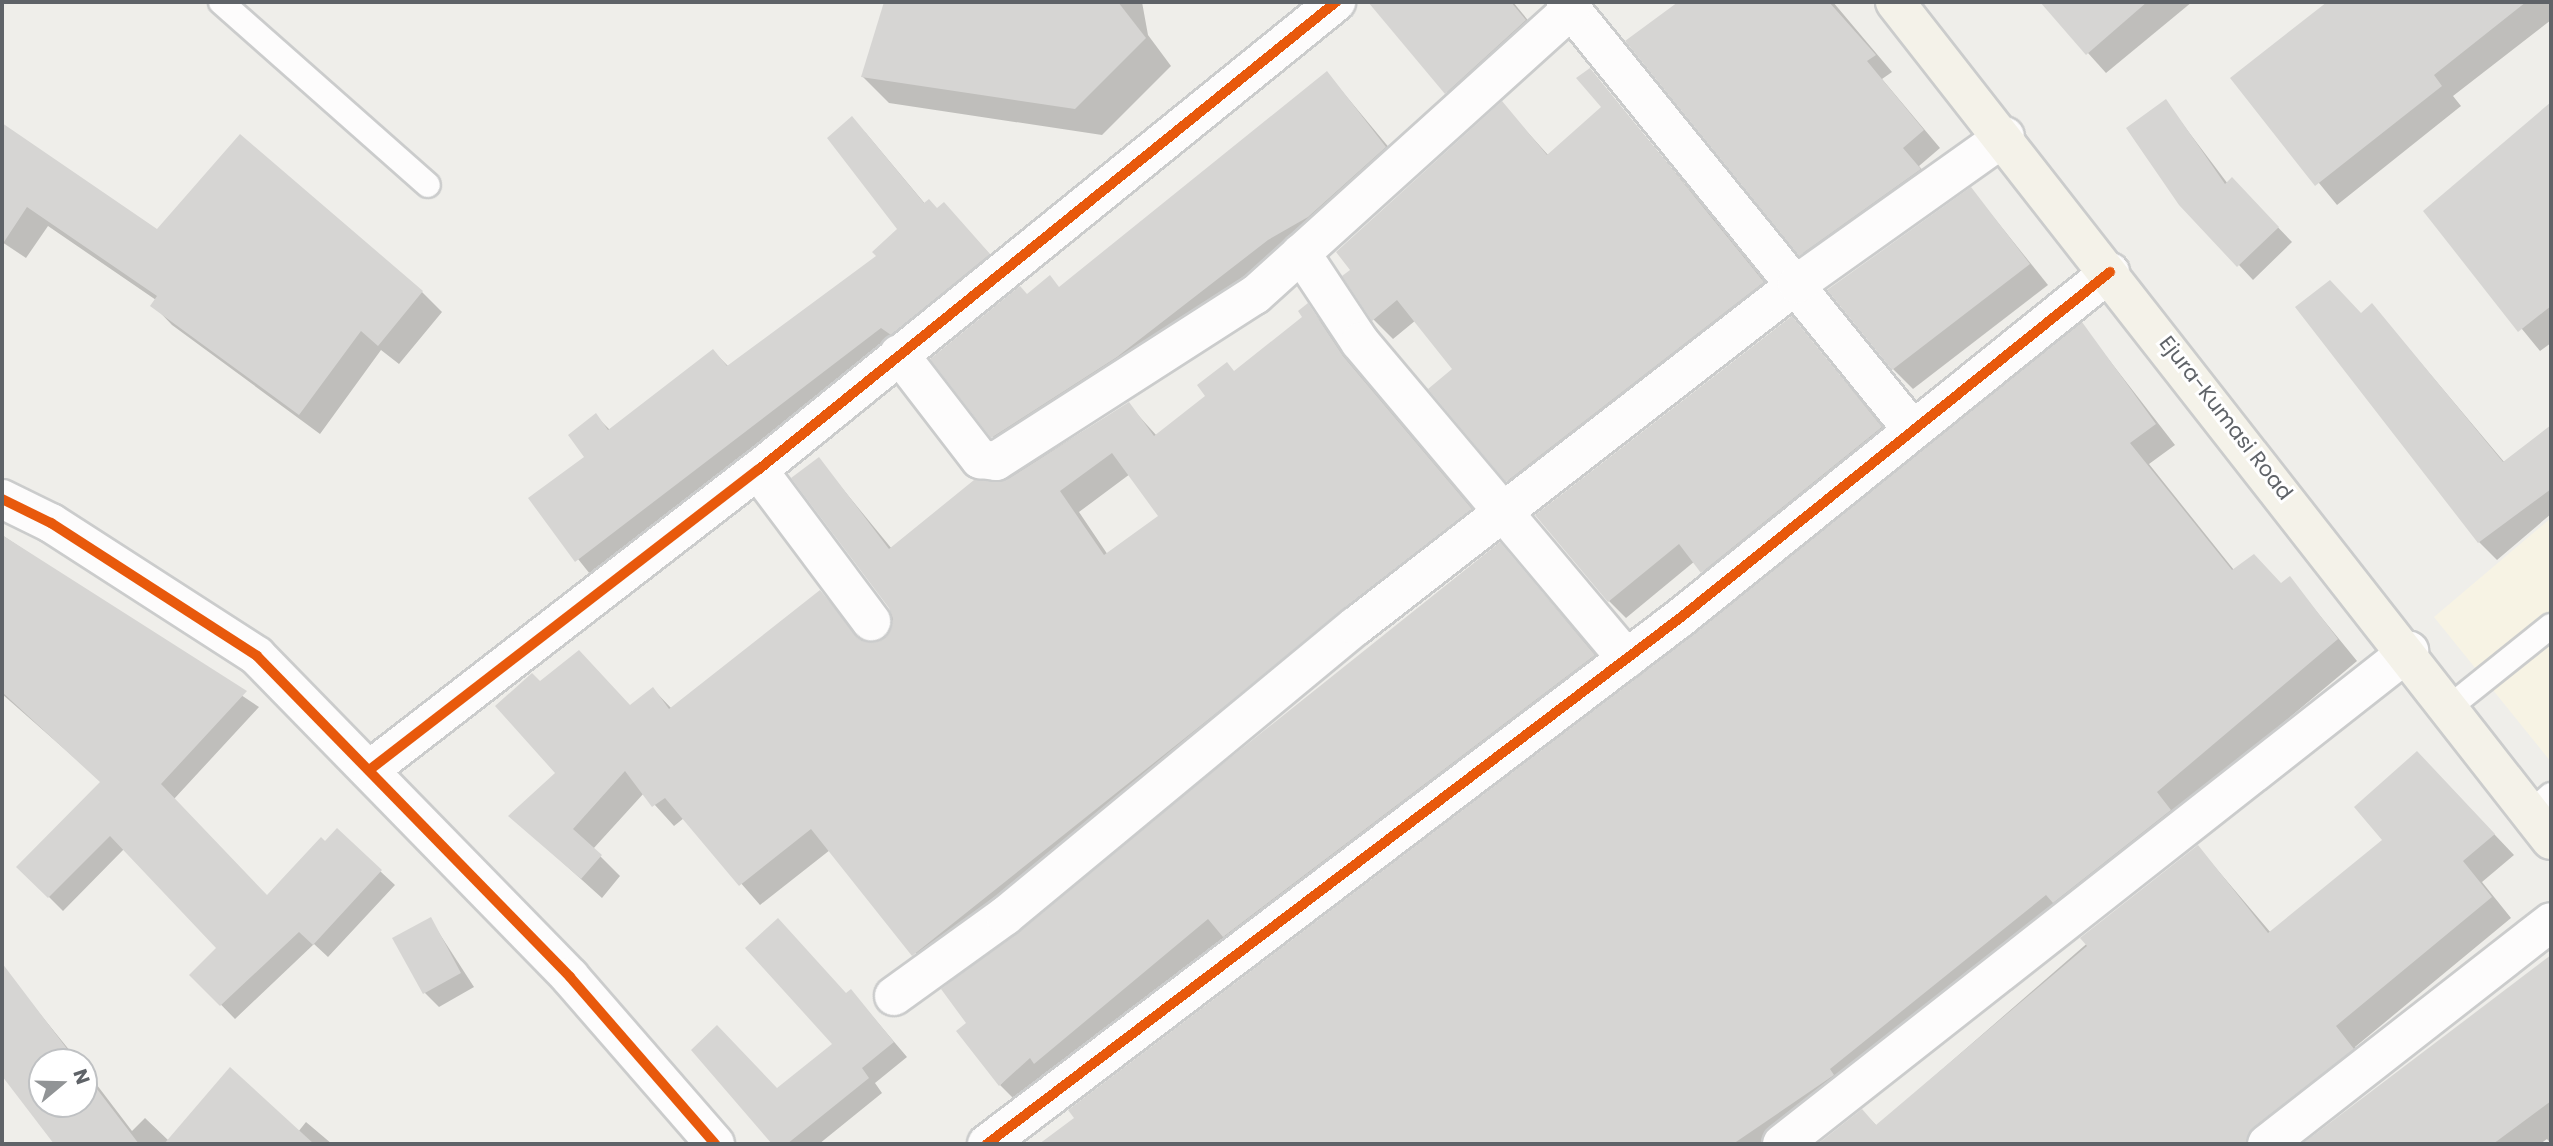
<!DOCTYPE html>
<style>
body{margin:0}
#map{position:relative;width:2553px;height:1146px;overflow:hidden;background:#efeeea;font-family:Poppins,sans-serif}
div>[style]{position:absolute}
[style*='--x']{left:calc(var(--x)*1px);top:calc(var(--y)*1px);width:calc(var(--w)*1px);rotate:calc(var(--a)*1deg)}
.commercial>*{inset:0;background:#f7f3e4}
.shadow>*{inset:0;background:#0003}
.building>*{inset:0;background:#d6d5d3}
.roads{filter:drop-shadow(2px 0 #cbcccc) drop-shadow(-2px 0 #cbcccc) drop-shadow(0 2px #cbcccc) drop-shadow(0 -2px #cbcccc)}
.lane>*{height:24px;margin:-12px;padding:0 12px;transform-origin:12px;border-radius:12px;background:#fdfcfc}
.street>*{height:38px;margin:-19px;padding:0 19px;transform-origin:19px;border-radius:19px;background:#fdfcfc}
.primary>*{height:38px;margin:-19px;padding:0 19px;transform-origin:19px;border-radius:19px;background:#f4f2e9}
.cycleway>*{height:10px;margin:-5px;padding:0 5px;transform-origin:5px;border-radius:5px;background:#e8590c}
span{translate:-50% -50%;white-space:nowrap;text-align:center;line-height:1.15;-webkit-text-stroke:6px #fff;paint-order:stroke}
.street-label{font-size:21px;color:#5f6368}
.frame{position:absolute;inset:0;border:4px solid #5f6368;pointer-events:none}
.north{position:absolute;left:28px;top:1048px;width:70px;height:70px;box-sizing:border-box;background:#fff;border:2px solid #bfc1c3;border-radius:50%;rotate:71deg;font-size:19px;font-weight:700;line-height:28px;text-align:center;color:#5f6368}
.north::after{content:'';display:block;margin:auto;width:24px;height:32px;background:#919496;clip-path:polygon(50% 0,100% 100%,50% 72%,0 100%)}
</style>
<div id="map">
<div class="commercial">
<i style="clip-path:polygon(2551px 518px,2551px 762px,2434px 617px)"></i>
</div>
<div class="shadow">
<i style="clip-path:polygon(886px 2px,1142px 2px,1148px 35px,1171px 66px,1102px 135px,889px 103px,863px 77px)"></i>
<i style="clip-path:polygon(1369px 2px,1513px 2px,1545px 41px,1466px 113px)"></i>
<i style="clip-path:polygon(1681px 2px,1833px 2px,1892px 72px,1882px 79px,1940px 148px,1919px 166px,1937px 187px,1818px 271px,1628px 42px)"></i>
<i style="clip-path:polygon(2042px 2px,2192px 2px,2106px 73px)"></i>
<i style="clip-path:polygon(2329px 2px,2551px 2px,2551px 20px,2453px 96px,2461px 106px,2337px 205px,2233px 78px)"></i>
<i style="clip-path:polygon(1590px 70px,1783px 302px,1527px 500px,1508px 481px,1454px 369px,1416px 320px,1393px 339px,1373px 319px,1502px 104px,1549px 156px,1603px 107px)"></i>
<i style="clip-path:polygon(1327px 73px,1406px 168px,1013px 458px,993px 437px,1027px 296px,1060px 288px)"></i>
<i style="clip-path:polygon(2166px 102px,2228px 184px,2246px 194px,2292px 242px,2253px 280px,2239px 265px)"></i>
<i style="clip-path:polygon(2551px 108px,2551px 343px,2540px 351px,2426px 212px)"></i>
<i style="clip-path:polygon(6px 129px,157px 231px,422px 292px,442px 312px,399px 364px,381px 350px,320px 434px,172px 325px,153px 305px,156px 300px,48px 226px,26px 258px,2px 242px)"></i>
<i style="clip-path:polygon(865px 132px,926px 205px,957px 218px,1002px 268px,896px 340px,590px 574px,530px 499px,586px 457px,596px 416px,610px 430px,713px 351px,729px 367px,879px 257px,899px 229px)"></i>
<i style="clip-path:polygon(1971px 189px,2048px 285px,1913px 389px,1893px 369px)"></i>
<i style="clip-path:polygon(2372px 305px,2505px 463px,2551px 428px,2551px 514px,2497px 560px,2479px 542px)"></i>
<i style="clip-path:polygon(evenodd,1308px 306px,1491px 530px,934px 975px,830px 850px,760px 905px,684px 818px,674px 826px,644px 793px,593px 849px,620px 876px,602px 898px,511px 816px,557px 773px,540px 683px,630px 706px,653px 689px,672px 709px,820px 592px,865px 643px,875px 644px,893px 631px,890px 607px,819px 460px,892px 549px,1128px 404px,1157px 436px,1304px 318px,1308px 306px,1130px 474px,1161px 516px,1108px 555px,1079px 512px,1130px 474px)"></i>
<i style="clip-path:polygon(1792px 318px,1898px 445px,1719px 588px,1695px 561px,1626px 618px,1609px 601px)"></i>
<i style="clip-path:polygon(2082px 325px,2175px 445px,2149px 464px,2234px 570px,2281px 585px,2290px 579px,2357px 661px,1781px 1144px,1042px 1144px,1694px 637px)"></i>
<i style="clip-path:polygon(2px 535px,259px 707px,174px 799px,267px 897px,337px 831px,395px 885px,328px 957px,314px 944px,235px 1019px,192px 975px,218px 948px,124px 849px,63px 911px,19px 867px,102px 782px,2px 694px)"></i>
<i style="clip-path:polygon(1500px 544px,1616px 678px,1022px 1107px,1000px 1085px)"></i>
<i style="clip-path:polygon(2437px 774px,2514px 855px,2482px 882px,2511px 918px,2355px 1047px,2372px 1070px,2277px 1144px,1821px 1143px,1862px 1111px,1877px 1126px,2198px 847px,2271px 933px,2385px 840px)"></i>
<i style="clip-path:polygon(430px 919px,474px 987px,439px 1007px,425px 993px)"></i>
<i style="clip-path:polygon(2546px 962px,2551px 967px,2551px 1144px,2547px 1139px,2540px 1144px,2306px 1144px)"></i>
<i style="clip-path:polygon(2px 967px,79px 1062px,42px 1062px,42px 1104px,84px 1104px,84px 1068px,132px 1131px,145px 1118px,169px 1141px,298px 1132px,306px 1122px,332px 1144px,56px 1144px,2px 1074px)"></i>
<i style="clip-path:polygon(851px 991px,907px 1057px,875px 1083px,882px 1093px,819px 1144px,774px 1144px,693px 1050px,778px 1090px,835px 1044px)"></i>
</div>
<div class="building">
<i style="clip-path:polygon(884px 2px,1118px 2px,1146px 38px,1075px 109px,861px 77px)"></i>
<i style="clip-path:polygon(1368px 2px,1511px 2px,1526px 20px,1445px 94px)"></i>
<i style="clip-path:polygon(1678px 2px,1829px 2px,1876px 55px,1867px 61px,1924px 130px,1903px 148px,1921px 169px,1799px 256px,1625px 41px)"></i>
<i style="clip-path:polygon(2040px 2px,2147px 2px,2086px 55px)"></i>
<i style="clip-path:polygon(2327px 2px,2526px 2px,2434px 75px,2442px 86px,2315px 186px,2230px 78px)"></i>
<i style="clip-path:polygon(1590px 68px,1764px 282px,1506px 482px,1428px 389px,1452px 369px,1397px 300px,1372px 321px,1342px 276px,1350px 270px,1336px 252px,1502px 101px,1547px 155px,1601px 107px,1576px 78px)"></i>
<i style="clip-path:polygon(1327px 71px,1386px 147px,1308px 217px,1268px 240px,1117px 357px,991px 438px,930px 359px,1020px 286px,1027px 294px,1050px 275px,1059px 287px)"></i>
<i style="clip-path:polygon(2166px 99px,2225px 184px,2232px 177px,2279px 227px,2237px 267px,2179px 205px,2126px 128px)"></i>
<i style="clip-path:polygon(2551px 102px,2551px 306px,2518px 332px,2423px 211px)"></i>
<i style="clip-path:polygon(852px 116px,924px 203px,929px 199px,937px 208px,944px 202px,990px 254px,891px 335px,881px 328px,575px 562px,528px 498px,584px 457px,568px 435px,596px 413px,608px 430px,713px 349px,727px 366px,876px 256px,872px 252px,897px 229px,827px 138px)"></i>
<i style="clip-path:polygon(2px 123px,157px 229px,240px 134px,423px 291px,378px 346px,361px 331px,299px 415px,150px 306px,157px 296px,27px 207px,2px 245px)"></i>
<i style="clip-path:polygon(1971px 187px,2030px 264px,1892px 370px,1827px 290px)"></i>
<i style="clip-path:polygon(2330px 280px,2361px 313px,2372px 303px,2503px 462px,2551px 425px,2551px 489px,2478px 543px,2295px 307px)"></i>
<i style="clip-path:polygon(evenodd,1308px 303px,1343px 356px,1472px 509px,912px 956px,811px 829px,739px 886px,665px 798px,652px 807px,625px 771px,573px 829px,602px 855px,581px 879px,508px 816px,555px 773px,495px 706px,532px 673px,540px 681px,579px 650px,630px 705px,653px 687px,669px 709px,820px 590px,862px 641px,885px 638px,893px 619px,889px 608px,791px 478px,819px 457px,889px 549px,974px 480px,1008px 479px,1129px 402px,1154px 436px,1205px 396px,1197px 385px,1227px 362px,1234px 371px,1302px 317px,1298px 311px,1308px 303px,1112px 453px,1158px 516px,1104px 555px,1060px 491px,1112px 453px)"></i>
<i style="clip-path:polygon(1792px 316px,1882px 427px,1701px 573px,1679px 544px,1608px 602px,1535px 515px)"></i>
<i style="clip-path:polygon(2082px 322px,2156px 424px,2130px 443px,2232px 570px,2254px 554px,2281px 583px,2290px 576px,2338px 639px,2157px 792px,2171px 810px,2053px 903px,2046px 895px,1830px 1069px,1834px 1075px,1733px 1144px,1039px 1144px,1074px 1118px,1068px 1110px,1693px 635px)"></i>
<i style="clip-path:polygon(2px 535px,247px 691px,161px 784px,267px 895px,321px 837px,325px 841px,337px 828px,382px 870px,313px 945px,299px 932px,220px 1006px,189px 975px,216px 948px,110px 836px,48px 898px,16px 867px,100px 782px,2px 692px)"></i>
<i style="clip-path:polygon(1500px 542px,1595px 655px,1223px 937px,1208px 919px,1034px 1064px,1030px 1058px,999px 1086px,956px 1031px,966px 1023px,941px 989px)"></i>
<i style="clip-path:polygon(2417px 751px,2495px 834px,2463px 861px,2492px 897px,2336px 1026px,2354px 1049px,2254px 1127px,2246px 1144px,1819px 1143px,1862px 1109px,1876px 1125px,2087px 946px,2080px 938px,2198px 845px,2268px 933px,2382px 840px,2354px 807px)"></i>
<i style="clip-path:polygon(431px 917px,461px 973px,423px 994px,392px 938px)"></i>
<i style="clip-path:polygon(778px 918px,846px 993px,851px 989px,894px 1042px,862px 1068px,869px 1078px,787px 1144px,772px 1144px,691px 1050px,717px 1025px,777px 1088px,832px 1044px,745px 948px)"></i>
<i style="clip-path:polygon(2551px 955px,2551px 1101px,2493px 1144px,2302px 1144px)"></i>
<i style="clip-path:polygon(2px 963px,77px 1062px,42px 1062px,42px 1104px,84px 1104px,84px 1072px,139px 1144px,54px 1144px,2px 1076px)"></i>
<i style="clip-path:polygon(230px 1067px,314px 1144px,164px 1144px)"></i>
</div>
<div class="roads">
<div class="lane">
<i style="--x:221;--y:2;--w:276;--a:41.5"></i>
<i style="--x:2451;--y:706;--w:128;--a:-38.7"></i>
<i style="--x:2531;--y:813;--w:27;--a:-42"></i>
</div>
<div class="street">
<i style="--x:1571;--y:9;--w:540;--a:50.94"></i>
<i style="--x:1301;--y:253;--w:107;--a:56.5"></i>
<i style="--x:1360;--y:342;--w:414;--a:49.9"></i>
<i style="--x:899;--y:354;--w:133;--a:52.4"></i>
<i style="--x:980;--y:459;--w:16;--a:7"></i>
<i style="--x:996;--y:461;--w:308;--a:-32.7"></i>
<i style="--x:1255;--y:295;--w:426;--a:-42.1"></i>
<i style="--x:1571;--y:9;--w:9;--a:-126"></i>
<i style="--x:758;--y:470;--w:189;--a:53.2"></i>
<i style="--x:2;--y:499;--w:55;--a:26.1"></i>
<i style="--x:51;--y:523;--w:245;--a:32.8"></i>
<i style="--x:257;--y:656;--w:448;--a:45.7"></i>
<i style="--x:570;--y:977;--w:221;--a:49"></i>
<i style="--x:372;--y:768;--w:488;--a:-37.7"></i>
<i style="--x:758;--y:470;--w:744;--a:-39"></i>
<i style="--x:894;--y:996;--w:137;--a:-35.8"></i>
<i style="--x:1005;--y:916;--w:455;--a:-39.6"></i>
<i style="--x:1356;--y:626;--w:558;--a:-37.79"></i>
<i style="--x:1797;--y:284;--w:255;--a:-35.4"></i>
<i style="--x:987;--y:1144;--w:870;--a:-37.2"></i>
<i style="--x:1680;--y:618;--w:552;--a:-38.82"></i>
<i style="--x:1782;--y:1144;--w:798;--a:-38.18"></i>
<i style="--x:2267;--y:1144;--w:360;--a:-38"></i>
</div>
<div class="primary">
<i style="--x:1895;--y:2;--w:1064;--a:51.95"></i>
</div>
</div>
<div class="cycleway">
<i style="--x:2;--y:499;--w:55;--a:26.1"></i>
<i style="--x:51;--y:523;--w:245;--a:32.8"></i>
<i style="--x:257;--y:656;--w:448;--a:45.7"></i>
<i style="--x:570;--y:977;--w:221;--a:49"></i>
<i style="--x:372;--y:768;--w:488;--a:-37.7"></i>
<i style="--x:758;--y:470;--w:744;--a:-39"></i>
<i style="--x:987;--y:1144;--w:870;--a:-37.2"></i>
<i style="--x:1680;--y:618;--w:552;--a:-38.82"></i>
</div>
<div class="street-label">
<span style="left:2226px;top:418px;rotate:52deg">Ejura-Kumasi Road</span>
</div>
<div class="frame"></div>
<div class="north">N</div>
</div>
